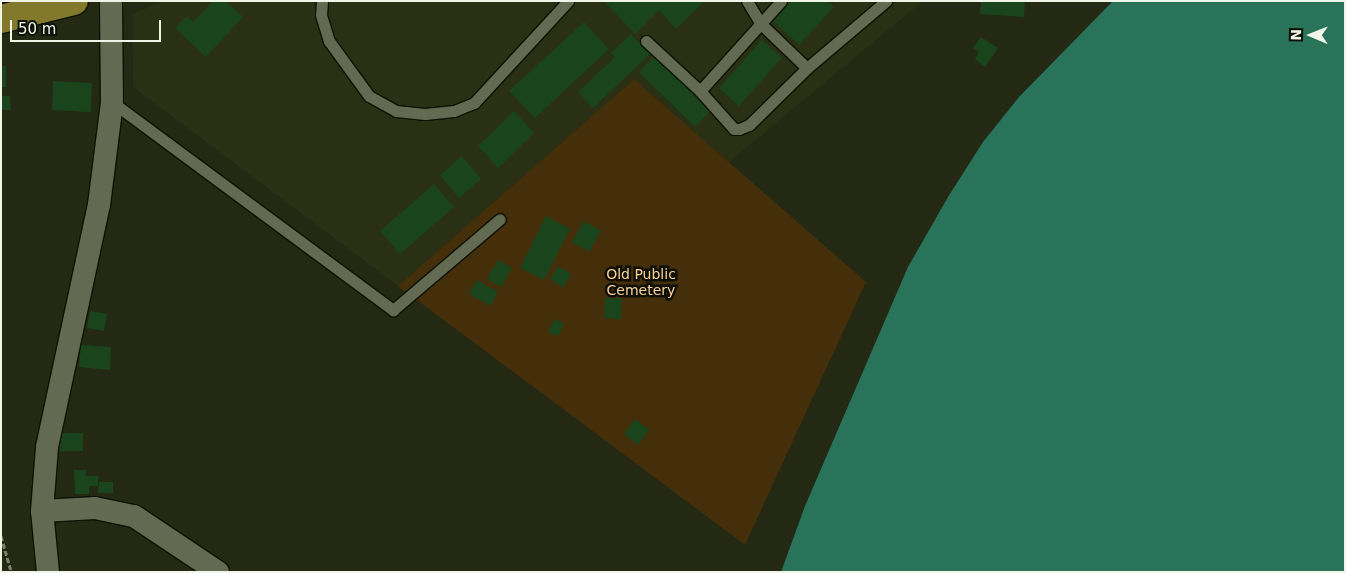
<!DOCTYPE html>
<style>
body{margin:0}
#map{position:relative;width:1346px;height:573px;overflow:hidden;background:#232913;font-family:"DejaVu Sans",sans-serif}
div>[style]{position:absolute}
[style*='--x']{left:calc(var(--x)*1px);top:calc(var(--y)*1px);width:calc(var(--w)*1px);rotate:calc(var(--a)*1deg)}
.built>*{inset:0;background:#293013}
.green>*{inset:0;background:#452e0a}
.water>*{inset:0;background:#2a735b}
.building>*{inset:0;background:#1a451c}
.path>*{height:3px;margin-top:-1.5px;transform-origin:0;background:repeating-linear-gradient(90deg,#7d8370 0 5px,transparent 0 7.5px)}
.roads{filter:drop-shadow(1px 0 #0d1101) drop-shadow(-1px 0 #0d1101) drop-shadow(0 1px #0d1101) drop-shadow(0 -1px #0d1101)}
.service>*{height:11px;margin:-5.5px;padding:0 5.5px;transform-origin:5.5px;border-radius:5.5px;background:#626a51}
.minor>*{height:22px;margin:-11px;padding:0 11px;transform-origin:11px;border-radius:11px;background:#626a51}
.primary>*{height:28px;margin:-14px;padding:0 14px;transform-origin:14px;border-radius:14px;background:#82792c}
span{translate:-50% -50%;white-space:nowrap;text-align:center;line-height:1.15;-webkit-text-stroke:5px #0e1007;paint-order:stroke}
.park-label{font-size:14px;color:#fdd196}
.frame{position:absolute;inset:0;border:2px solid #f0f5e7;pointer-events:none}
.north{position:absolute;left:1286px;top:10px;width:50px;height:50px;-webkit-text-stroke:4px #0e1007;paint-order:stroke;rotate:271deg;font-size:14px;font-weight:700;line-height:20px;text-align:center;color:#f0f5e7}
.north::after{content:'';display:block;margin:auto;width:18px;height:22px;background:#f0f5e7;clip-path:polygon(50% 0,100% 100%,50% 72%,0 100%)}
.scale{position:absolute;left:10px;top:20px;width:151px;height:22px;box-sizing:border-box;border:2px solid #f0f5e7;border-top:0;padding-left:6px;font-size:15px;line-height:18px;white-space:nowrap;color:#f0f5e7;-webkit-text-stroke:4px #0e1007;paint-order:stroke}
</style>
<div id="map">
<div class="built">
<i style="clip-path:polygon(164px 1px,923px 1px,729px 162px,634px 79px,398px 286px,133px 87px,132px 14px)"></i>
</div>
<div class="green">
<i style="clip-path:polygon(634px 79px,866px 282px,745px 545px,398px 286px)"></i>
</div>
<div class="water">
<i style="clip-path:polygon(1113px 1px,1345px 1px,1345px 572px,781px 572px,805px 506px,908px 267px,948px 197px,983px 142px,1019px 97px)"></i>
</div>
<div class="building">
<i style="clip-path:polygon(213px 1px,226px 1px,243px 17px,206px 57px,175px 28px,187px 16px,193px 22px)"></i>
<i style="clip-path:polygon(604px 1px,705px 1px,676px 29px,659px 10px,635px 34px)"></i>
<i style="clip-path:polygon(791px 1px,828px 1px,834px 7px,799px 45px,773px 21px)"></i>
<i style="clip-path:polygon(981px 1px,1025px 1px,1024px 17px,980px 14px)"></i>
<i style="clip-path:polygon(584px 22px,609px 49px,535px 118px,509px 91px)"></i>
<i style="clip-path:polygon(631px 34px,650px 54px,593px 108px,578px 92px,615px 57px,611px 53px)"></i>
<i style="clip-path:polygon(981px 37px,998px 48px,985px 67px,975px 59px,979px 52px,973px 48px)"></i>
<i style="clip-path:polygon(762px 40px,782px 58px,739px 106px,719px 88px)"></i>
<i style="clip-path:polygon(656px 54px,713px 108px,695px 127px,639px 72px)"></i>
<i style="clip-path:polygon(1px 66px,6px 66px,6px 87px,1px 87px)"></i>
<i style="clip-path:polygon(53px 81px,92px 83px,91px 112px,52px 110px)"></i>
<i style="clip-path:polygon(1px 96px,10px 96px,11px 110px,1px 110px)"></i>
<i style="clip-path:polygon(514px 111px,534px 133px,498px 168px,478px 146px)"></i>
<i style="clip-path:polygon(462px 156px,481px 179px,459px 198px,440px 175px)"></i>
<i style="clip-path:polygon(434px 184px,454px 207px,400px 254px,380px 231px)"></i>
<i style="clip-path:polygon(546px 216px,570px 229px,544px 280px,520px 268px)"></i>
<i style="clip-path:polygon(584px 221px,601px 231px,589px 252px,572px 242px)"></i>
<i style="clip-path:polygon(498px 260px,512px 268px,501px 287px,487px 279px)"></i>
<i style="clip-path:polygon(558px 266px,571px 274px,563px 288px,550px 279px)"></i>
<i style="clip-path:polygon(477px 280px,498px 292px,491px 306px,469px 294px)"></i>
<i style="clip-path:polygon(605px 298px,622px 298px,621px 319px,604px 318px)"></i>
<i style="clip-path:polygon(90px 311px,107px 314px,104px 331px,87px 328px)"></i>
<i style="clip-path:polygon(555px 319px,564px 324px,558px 336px,548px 332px)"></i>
<i style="clip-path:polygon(81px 345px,111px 347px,110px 370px,79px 367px)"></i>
<i style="clip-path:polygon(635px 419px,649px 430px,638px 445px,624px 434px)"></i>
<i style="clip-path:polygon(60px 433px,83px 433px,83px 451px,60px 451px)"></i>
<i style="clip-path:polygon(74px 470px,86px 470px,86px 476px,98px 476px,98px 486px,89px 486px,89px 494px,75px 494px)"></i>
<i style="clip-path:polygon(99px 482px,113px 482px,113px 493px,98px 493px)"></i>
</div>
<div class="path">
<i style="--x:1;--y:536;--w:37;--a:74"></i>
</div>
<div class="roads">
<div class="service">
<i style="--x:322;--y:1;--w:14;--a:94"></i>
<i style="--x:321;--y:15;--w:27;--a:73"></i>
<i style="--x:329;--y:41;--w:68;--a:54"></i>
<i style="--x:369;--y:96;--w:31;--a:29"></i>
<i style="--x:396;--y:111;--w:29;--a:6"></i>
<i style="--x:425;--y:114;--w:29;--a:-6"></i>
<i style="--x:454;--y:111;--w:22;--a:-22"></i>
<i style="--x:474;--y:103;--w:139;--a:-47.3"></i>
<i style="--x:747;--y:1;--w:26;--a:59"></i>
<i style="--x:760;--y:23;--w:65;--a:43.8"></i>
<i style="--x:646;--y:41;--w:74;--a:42.8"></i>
<i style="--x:700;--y:91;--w:51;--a:48.2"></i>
<i style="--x:734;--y:129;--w:5;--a:0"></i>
<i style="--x:739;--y:129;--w:11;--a:-22"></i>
<i style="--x:749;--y:125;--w:81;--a:-44.5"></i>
<i style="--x:807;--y:68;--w:104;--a:-40.3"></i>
<i style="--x:700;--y:91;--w:121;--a:-48"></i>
<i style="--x:112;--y:102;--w:350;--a:36.5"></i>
<i style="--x:393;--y:310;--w:140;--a:-40.4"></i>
</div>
<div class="minor">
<i style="--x:42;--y:511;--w:53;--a:-3.2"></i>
<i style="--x:95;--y:508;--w:40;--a:12"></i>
<i style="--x:134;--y:516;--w:101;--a:33.7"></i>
<i style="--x:48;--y:572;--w:61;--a:-95.6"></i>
<i style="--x:42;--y:511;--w:64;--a:-85.5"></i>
<i style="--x:47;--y:447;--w:248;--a:-77.9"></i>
<i style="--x:99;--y:205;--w:104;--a:-82.8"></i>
<i style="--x:112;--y:102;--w:101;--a:-90.6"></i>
</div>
<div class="primary">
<i style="--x:1;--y:19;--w:75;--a:-13.9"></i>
</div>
</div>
<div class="park-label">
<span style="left:641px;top:282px">Old Public<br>Cemetery</span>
</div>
<div class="frame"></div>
<div class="north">N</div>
<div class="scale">50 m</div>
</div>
